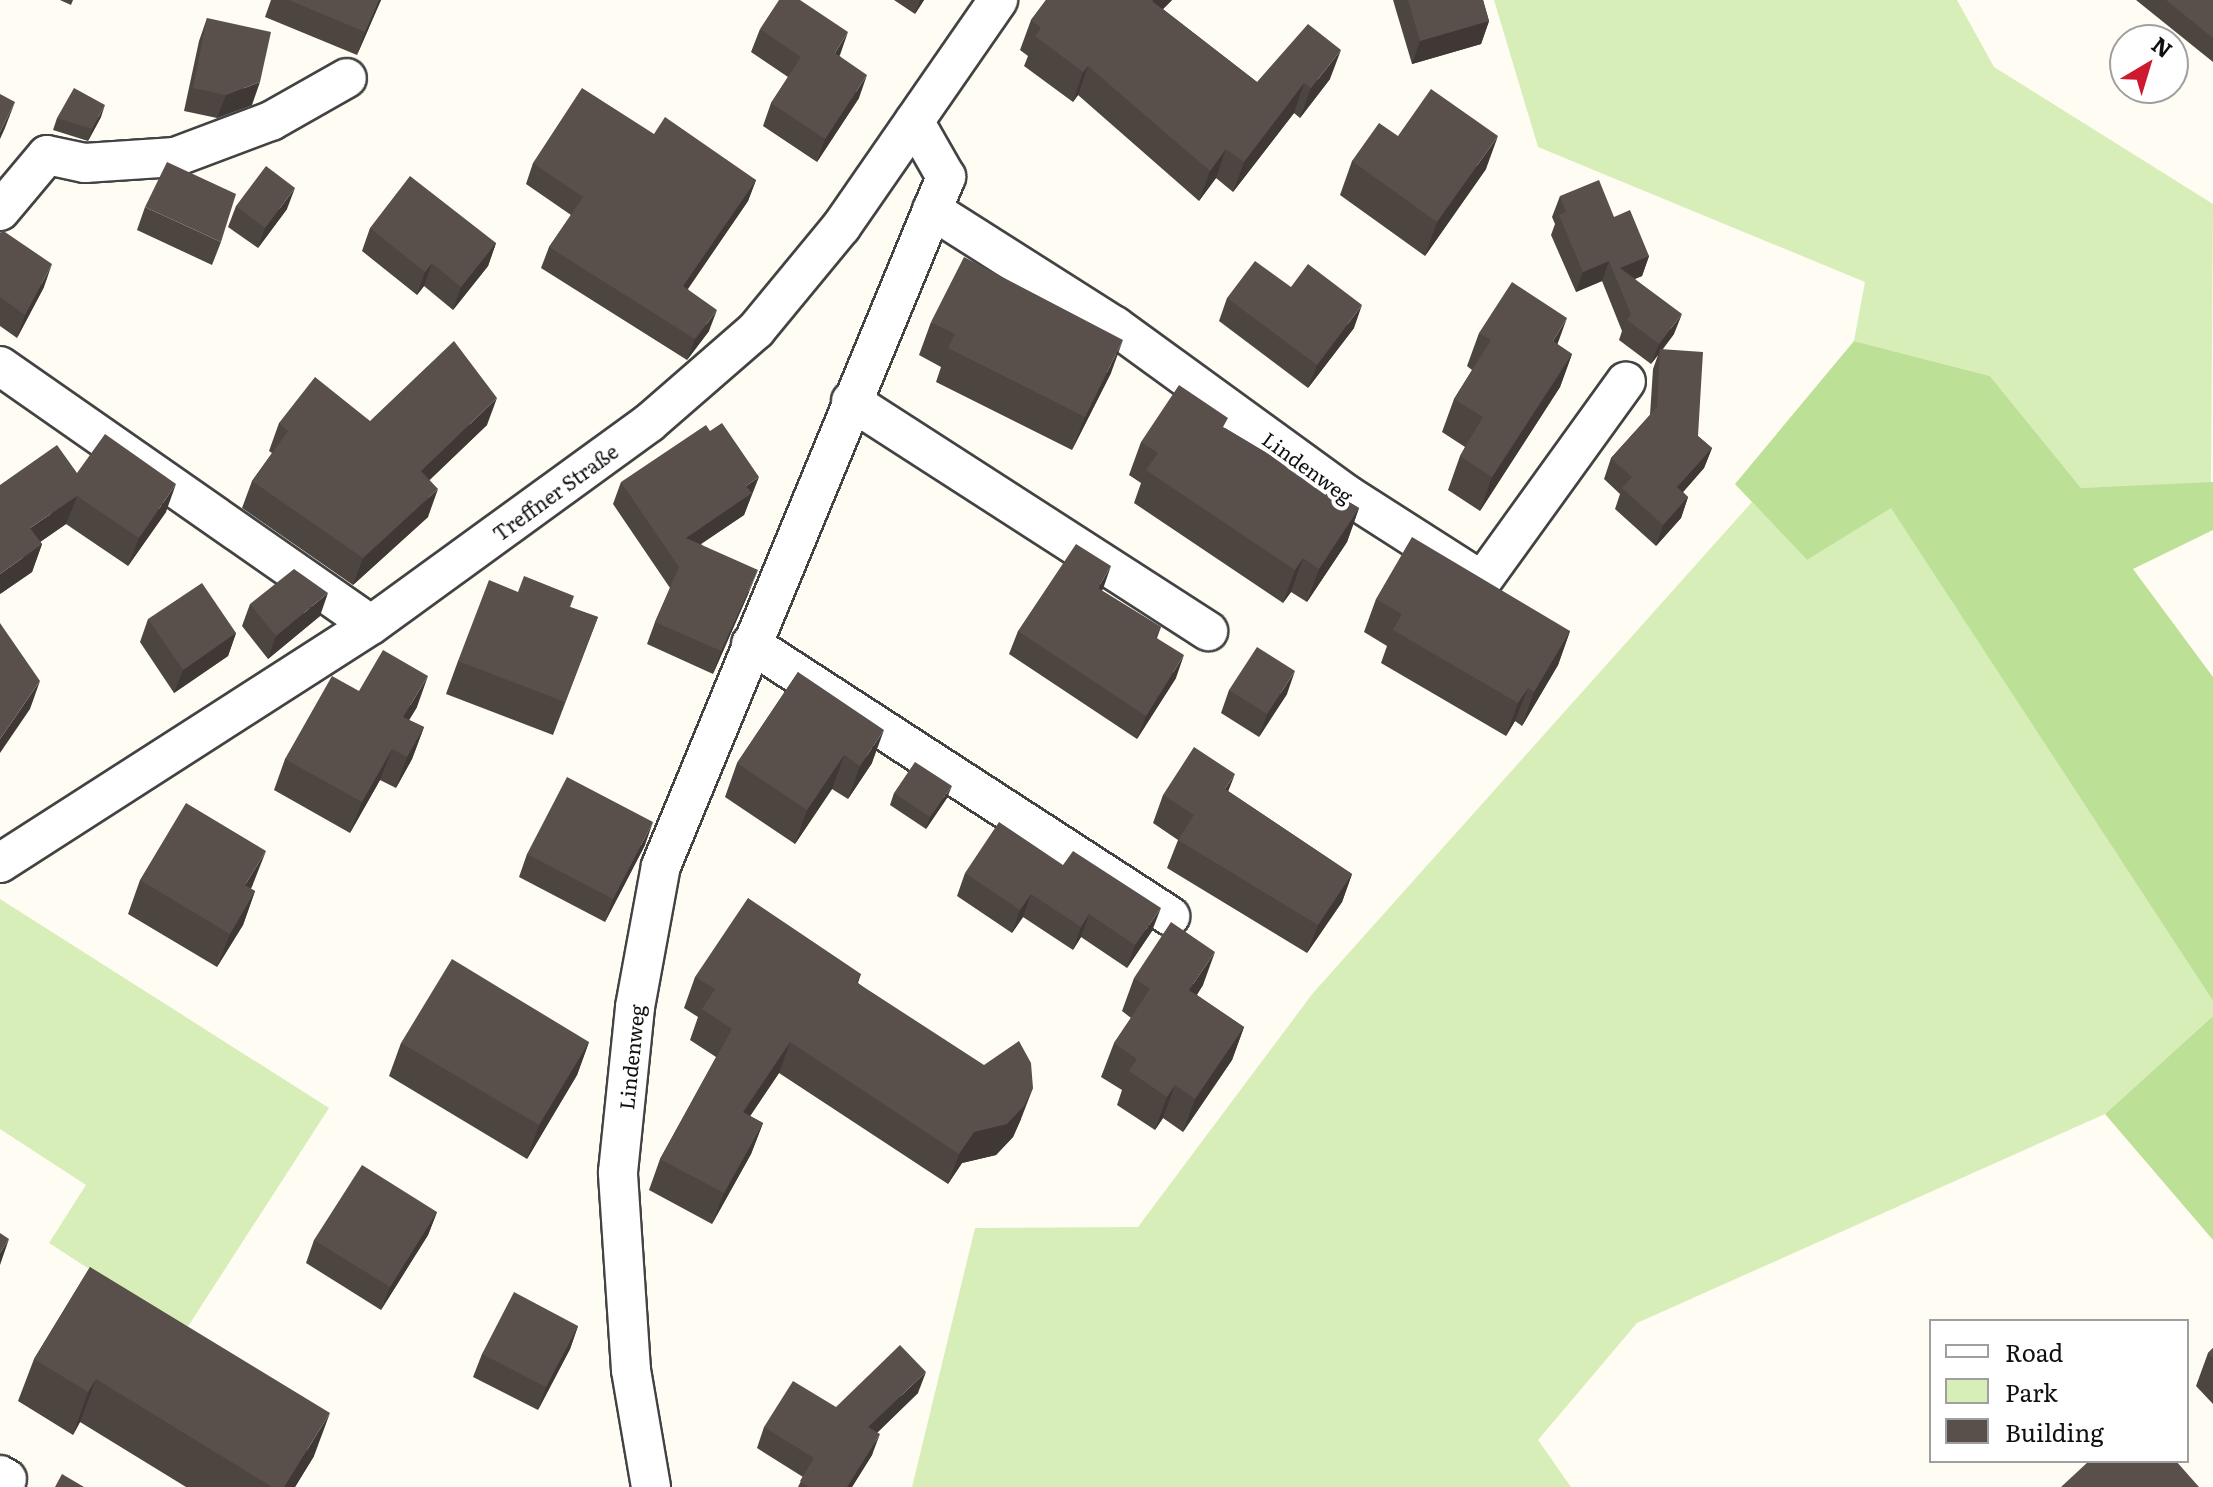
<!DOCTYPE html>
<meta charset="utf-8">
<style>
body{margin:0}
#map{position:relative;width:2213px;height:1487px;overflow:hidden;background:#fffcf3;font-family:Literata,serif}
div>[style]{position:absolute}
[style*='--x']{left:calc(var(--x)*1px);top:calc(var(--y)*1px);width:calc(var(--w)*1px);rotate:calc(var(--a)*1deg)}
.green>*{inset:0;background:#d8eeb8}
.forest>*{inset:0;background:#bce096}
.roads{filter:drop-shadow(2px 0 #434343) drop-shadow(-2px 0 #434343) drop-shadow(0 2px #434343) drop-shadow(0 -2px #434343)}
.street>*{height:38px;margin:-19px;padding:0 19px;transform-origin:19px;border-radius:19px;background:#fff}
.wall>*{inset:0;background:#4d4540}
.shaded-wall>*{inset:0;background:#3f3834}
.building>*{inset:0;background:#5a504b}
span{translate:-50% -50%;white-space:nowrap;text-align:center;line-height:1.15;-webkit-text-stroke:8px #fff;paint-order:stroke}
.street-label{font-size:20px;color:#101010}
.legend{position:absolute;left:1929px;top:1319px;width:260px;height:144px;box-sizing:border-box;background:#fff;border:2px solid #9f9f9f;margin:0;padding:10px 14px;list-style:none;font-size:24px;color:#101010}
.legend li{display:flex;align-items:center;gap:16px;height:40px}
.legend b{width:40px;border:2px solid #9f9f9f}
.north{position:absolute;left:2109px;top:24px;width:80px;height:80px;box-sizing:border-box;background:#fff;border:2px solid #9f9f9f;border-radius:50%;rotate:38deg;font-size:22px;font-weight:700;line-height:32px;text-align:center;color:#101010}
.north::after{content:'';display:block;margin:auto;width:28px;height:36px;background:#ce1a2f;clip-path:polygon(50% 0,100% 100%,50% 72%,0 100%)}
</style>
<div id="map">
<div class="green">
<i style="clip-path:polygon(1494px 0,1957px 0,1994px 67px,2213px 204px,2211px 485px,2081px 488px,1990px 376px,1854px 341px,1865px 282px,1538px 147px)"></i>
<i style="clip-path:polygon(1752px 502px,1807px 560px,1891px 507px,2213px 1001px,2213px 1016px,2105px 1114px,1637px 1323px,1538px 1440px,1571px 1487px,912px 1487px,975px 1228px,1138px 1227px,1313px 993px)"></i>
<i style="clip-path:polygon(0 899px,329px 1108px,185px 1331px,49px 1243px,86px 1185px,0 1129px)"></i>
</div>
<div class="forest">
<i style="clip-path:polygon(1854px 341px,1990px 376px,2081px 488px,2213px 482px,2213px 530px,2133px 569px,2213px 677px,2213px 1001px,1891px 508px,1807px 560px,1735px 484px)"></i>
<i style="clip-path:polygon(2213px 1016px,2213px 1240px,2105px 1114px)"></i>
</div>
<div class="roads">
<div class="street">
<i style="--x:932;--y:210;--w:217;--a:32.4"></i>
<i style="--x:1115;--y:326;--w:286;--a:36"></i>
<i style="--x:1346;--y:494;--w:161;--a:32.6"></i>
<i style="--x:1482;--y:581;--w:246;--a:-54.2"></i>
<i style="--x:0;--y:211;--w:73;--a:-50"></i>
<i style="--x:47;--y:155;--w:39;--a:12"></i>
<i style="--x:85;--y:163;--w:90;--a:-3.8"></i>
<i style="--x:175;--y:157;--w:103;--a:-20.6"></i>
<i style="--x:271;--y:121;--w:87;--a:-29.5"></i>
<i style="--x:0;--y:366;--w:452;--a:34.9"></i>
<i style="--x:851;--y:401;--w:425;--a:32.8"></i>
<i style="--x:751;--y:644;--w:500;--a:33"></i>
<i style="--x:0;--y:863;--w:441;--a:-32.7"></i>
<i style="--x:371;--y:625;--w:344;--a:-36"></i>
<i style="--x:649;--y:423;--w:142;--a:-41"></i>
<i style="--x:756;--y:330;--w:134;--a:-50.5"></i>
<i style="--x:841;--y:227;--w:276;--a:-55.3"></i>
<i style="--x:0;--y:1475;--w:8;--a:30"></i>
<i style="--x:651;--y:1487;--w:119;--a:-99.7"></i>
<i style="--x:631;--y:1370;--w:198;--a:-93.8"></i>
<i style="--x:618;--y:1172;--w:166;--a:-84.1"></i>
<i style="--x:635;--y:1007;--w:143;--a:-79.6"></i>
<i style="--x:661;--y:866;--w:746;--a:-67.53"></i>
<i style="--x:946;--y:177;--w:64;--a:-119.7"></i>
</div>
</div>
<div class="wall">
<i style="clip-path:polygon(60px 0,73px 0,71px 5px)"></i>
<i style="clip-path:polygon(271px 0,381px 0,357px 55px,265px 17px)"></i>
<i style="clip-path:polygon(894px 0,924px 0,915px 14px)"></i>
<i style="clip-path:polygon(1046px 0,1172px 0,1163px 9px,1257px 82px,1330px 79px,1300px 118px,1294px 113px,1233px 192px,1216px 178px,1199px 201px,1078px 95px,1073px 102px,1024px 66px,1028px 56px,1020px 50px,1031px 20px)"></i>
<i style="clip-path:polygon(1393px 0,1483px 0,1489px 21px,1481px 44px,1412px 64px)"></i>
<i style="clip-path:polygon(2136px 0,2213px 0,2213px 62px)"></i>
<i style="clip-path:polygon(207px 18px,252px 105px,217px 118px,184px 111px,199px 41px)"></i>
<i style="clip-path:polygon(760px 29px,840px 56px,859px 98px,817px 162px,763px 126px,771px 103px,788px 77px,751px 52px)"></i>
<i style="clip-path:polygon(101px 117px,88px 141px,53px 130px,57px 118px)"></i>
<i style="clip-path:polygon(654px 134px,756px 180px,748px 201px,688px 289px,709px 331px,687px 360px,541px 268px,549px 247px,571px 215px,526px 184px,533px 163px)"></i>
<i style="clip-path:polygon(1398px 136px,1486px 169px,1425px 256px,1340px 195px,1352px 161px)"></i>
<i style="clip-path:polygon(1560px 196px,1614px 217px,1649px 256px,1642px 276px,1635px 279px,1674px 334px,1663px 349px,1698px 436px,1712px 448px,1704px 468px,1683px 492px,1688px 497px,1681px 518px,1656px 546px,1615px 509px,1620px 494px,1604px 479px,1611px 458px,1650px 415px,1653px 369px,1658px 355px,1651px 364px,1619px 340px,1622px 331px,1602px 281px,1576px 292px,1551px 235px,1555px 224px,1552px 217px)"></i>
<i style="clip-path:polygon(236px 206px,287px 209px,258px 248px,228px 227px)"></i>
<i style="clip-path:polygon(145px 207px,221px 242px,212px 265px,137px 230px)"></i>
<i style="clip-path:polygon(370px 228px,496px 243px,488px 266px,453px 310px,424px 286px,417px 295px,362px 251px)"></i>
<i style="clip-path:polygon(0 233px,44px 287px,17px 338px,0 326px)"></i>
<i style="clip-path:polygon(1291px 287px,1354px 328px,1308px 388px,1219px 321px,1227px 298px)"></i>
<i style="clip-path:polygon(931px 322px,1111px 373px,1072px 450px,936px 382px,941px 367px,919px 355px)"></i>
<i style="clip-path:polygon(1479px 333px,1557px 344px,1572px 354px,1560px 387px,1480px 511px,1448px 490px,1460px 456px,1465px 447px,1442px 432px,1454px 399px,1472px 370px,1467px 366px)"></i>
<i style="clip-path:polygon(370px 421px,487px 425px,429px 480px,428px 517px,353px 585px,242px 508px,252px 481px,272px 453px,269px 451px,279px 423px)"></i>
<i style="clip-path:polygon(1225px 428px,1359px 508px,1347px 542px,1307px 602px,1291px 592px,1283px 603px,1134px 503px,1141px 483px,1129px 475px,1141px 442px)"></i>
<i style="clip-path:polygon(77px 473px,166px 512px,128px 566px,66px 524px,40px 542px,42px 544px,32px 572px,0 594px)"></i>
<i style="clip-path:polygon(621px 482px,750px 499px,744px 515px,701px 544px,749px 592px,713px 674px,647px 644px,655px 622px,670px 588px,613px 504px)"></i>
<i style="clip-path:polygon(1102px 591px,1161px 627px,1157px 638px,1176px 678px,1137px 739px,1009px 654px,1018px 631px)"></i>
<i style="clip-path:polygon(518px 592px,570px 607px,598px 617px,553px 735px,446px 694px,458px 661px)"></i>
<i style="clip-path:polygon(1376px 599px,1570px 631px,1558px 665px,1522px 726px,1515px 721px,1506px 736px,1381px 663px,1387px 646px,1364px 632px)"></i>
<i style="clip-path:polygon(250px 604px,320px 616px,268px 659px,242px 626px)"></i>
<i style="clip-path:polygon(148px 619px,236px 633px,228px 656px,174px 693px,140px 642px)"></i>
<i style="clip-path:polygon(798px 672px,872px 763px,848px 799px,832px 789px,795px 844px,725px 797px,737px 763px)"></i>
<i style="clip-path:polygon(1229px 690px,1287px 694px,1259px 737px,1221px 713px)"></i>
<i style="clip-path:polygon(359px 691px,417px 707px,409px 720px,424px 727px,412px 759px,396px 788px,380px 780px,350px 833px,274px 790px,285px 759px)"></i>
<i style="clip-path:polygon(1228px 791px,1352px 874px,1342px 902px,1307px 953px,1167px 868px,1178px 840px,1153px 823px,1163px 795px)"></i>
<i style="clip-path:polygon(894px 793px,947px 798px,926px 829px,890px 805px)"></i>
<i style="clip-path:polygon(645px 845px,605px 922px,519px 877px,527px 854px)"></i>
<i style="clip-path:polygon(965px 873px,1152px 931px,1127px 968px,1081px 937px,1073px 950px,1023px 917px,1012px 933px,957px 896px)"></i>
<i style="clip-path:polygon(140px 880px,253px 884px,251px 889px,255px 891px,243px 925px,217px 967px,128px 914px)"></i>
<i style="clip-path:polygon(861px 974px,858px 983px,1021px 1119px,1013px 1137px,996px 1155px,962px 1163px,948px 1184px,779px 1073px,750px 1116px,763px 1123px,751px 1154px,712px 1224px,649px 1190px,660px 1159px,716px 1057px,690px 1040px,698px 1017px,684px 1008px,695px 977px)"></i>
<i style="clip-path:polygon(1134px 978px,1203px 985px,1197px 995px,1244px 1027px,1232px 1060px,1183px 1132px,1163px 1118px,1155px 1130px,1117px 1105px,1122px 1090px,1101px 1077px,1114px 1043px,1131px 1018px,1122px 1011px)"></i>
<i style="clip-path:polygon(589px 1042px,577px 1075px,527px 1159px,389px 1076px,401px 1043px)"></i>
<i style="clip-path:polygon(437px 1212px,428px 1235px,381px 1310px,306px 1263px,314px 1240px)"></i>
<i style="clip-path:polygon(90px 1267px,314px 1456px,295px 1487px,186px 1487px,80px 1422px,73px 1435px,18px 1401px,34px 1359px)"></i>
<i style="clip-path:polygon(578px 1326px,570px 1349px,538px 1410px,473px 1377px,482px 1354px)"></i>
<i style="clip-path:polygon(2213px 1348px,2213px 1404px,2196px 1386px,2208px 1353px)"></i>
<i style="clip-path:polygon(918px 1393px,877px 1433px,872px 1455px,852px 1487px,798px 1487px,803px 1477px,757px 1448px,764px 1427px,836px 1407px)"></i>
</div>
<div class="shaded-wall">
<i style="clip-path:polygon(379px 0,381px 0,357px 55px,365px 32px)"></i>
<i style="clip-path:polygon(920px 0,924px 0,915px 14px)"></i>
<i style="clip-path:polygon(1153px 0,1172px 0,1142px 30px)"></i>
<i style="clip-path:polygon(1489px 21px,1481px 44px,1412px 64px,1420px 41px)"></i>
<i style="clip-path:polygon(848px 32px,840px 55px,826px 76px,835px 53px)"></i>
<i style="clip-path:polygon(1341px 50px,1330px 79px,1300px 118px,1311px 88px)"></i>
<i style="clip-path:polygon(1088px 66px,1078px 95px,1073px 102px,1083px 72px)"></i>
<i style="clip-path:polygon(867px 75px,859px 98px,817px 162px,825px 139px)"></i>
<i style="clip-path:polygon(260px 82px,252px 105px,217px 118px,226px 95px)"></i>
<i style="clip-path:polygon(1304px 83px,1294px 113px,1233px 192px,1244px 162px)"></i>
<i style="clip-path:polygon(15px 102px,5px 128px,0 139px,0 132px)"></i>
<i style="clip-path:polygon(105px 105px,101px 117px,88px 141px,92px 129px)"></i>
<i style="clip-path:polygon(1498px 136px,1486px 169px,1425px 256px,1437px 222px)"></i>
<i style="clip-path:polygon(1226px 149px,1216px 178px,1199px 201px,1210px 171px)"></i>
<i style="clip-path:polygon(756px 180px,748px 201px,675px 307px,683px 286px)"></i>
<i style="clip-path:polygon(295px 188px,287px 209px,258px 248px,265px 228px)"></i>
<i style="clip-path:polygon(496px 243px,488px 266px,453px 310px,461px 287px)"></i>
<i style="clip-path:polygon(1649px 256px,1642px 276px,1619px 285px,1620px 268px)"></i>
<i style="clip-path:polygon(1609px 261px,1602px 281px,1576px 292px,1583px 272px)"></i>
<i style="clip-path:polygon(432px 263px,424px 286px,417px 295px,425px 272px)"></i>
<i style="clip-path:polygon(52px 264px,44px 287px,17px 338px,25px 315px)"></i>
<i style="clip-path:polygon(1362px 305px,1354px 328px,1308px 388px,1317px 365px)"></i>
<i style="clip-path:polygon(717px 310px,709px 331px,687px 360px,695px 339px)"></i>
<i style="clip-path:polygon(1682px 314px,1674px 334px,1660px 352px,1660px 349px,1658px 355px,1651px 364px,1659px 344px)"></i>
<i style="clip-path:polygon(1567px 318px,1555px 351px,1553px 341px)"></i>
<i style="clip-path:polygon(1123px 340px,1111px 373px,1072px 450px,1085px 417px)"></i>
<i style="clip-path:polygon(1572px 354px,1560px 387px,1480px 511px,1492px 477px)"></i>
<i style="clip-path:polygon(497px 398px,487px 425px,411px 498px,421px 471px)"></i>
<i style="clip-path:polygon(1712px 448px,1704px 468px,1670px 507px,1677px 487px)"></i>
<i style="clip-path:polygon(759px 477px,744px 515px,677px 560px,686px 538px,746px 486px)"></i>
<i style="clip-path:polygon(176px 484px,166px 512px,128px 566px,139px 538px)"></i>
<i style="clip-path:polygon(438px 489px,428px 517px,353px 585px,363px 558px)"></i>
<i style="clip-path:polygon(77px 496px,66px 524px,20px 556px,30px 528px)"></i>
<i style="clip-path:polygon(1688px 497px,1681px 518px,1656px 546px,1663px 525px)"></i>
<i style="clip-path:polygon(1359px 508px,1347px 542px,1307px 602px,1319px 569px)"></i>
<i style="clip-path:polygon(42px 544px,32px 572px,0 594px,0 574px)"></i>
<i style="clip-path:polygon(1303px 558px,1291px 592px,1283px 603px,1295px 570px)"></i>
<i style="clip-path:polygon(1111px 566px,1103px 589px,1089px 611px,1098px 588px)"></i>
<i style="clip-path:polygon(758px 570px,749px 592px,713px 674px,721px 651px)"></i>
<i style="clip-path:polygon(328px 593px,320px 616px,268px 659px,276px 636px)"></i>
<i style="clip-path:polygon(1570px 631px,1558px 665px,1522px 726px,1534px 692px)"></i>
<i style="clip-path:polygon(236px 633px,228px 656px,174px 693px,183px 670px)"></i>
<i style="clip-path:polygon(1184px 655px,1176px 678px,1137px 739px,1146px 716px)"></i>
<i style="clip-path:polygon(1295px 671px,1287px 694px,1259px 737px,1267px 714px)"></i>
<i style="clip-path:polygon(428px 676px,417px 707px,392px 748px,403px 717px)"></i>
<i style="clip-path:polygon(40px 681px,30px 709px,0 753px,0 739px)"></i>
<i style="clip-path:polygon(1528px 688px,1515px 721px,1506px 736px,1518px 703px)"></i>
<i style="clip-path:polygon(424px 727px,412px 759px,396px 788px,407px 757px)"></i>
<i style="clip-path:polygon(884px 730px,872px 763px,848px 799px,860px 766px)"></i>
<i style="clip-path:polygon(392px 749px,380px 780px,350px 833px,362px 802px)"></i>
<i style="clip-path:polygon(844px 755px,832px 789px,795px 844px,807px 810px)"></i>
<i style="clip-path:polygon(1235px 774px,1224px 802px,1225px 789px)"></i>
<i style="clip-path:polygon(952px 786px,947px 798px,926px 829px,930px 817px)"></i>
<i style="clip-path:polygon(653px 822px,645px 845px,605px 922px,613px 899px)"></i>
<i style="clip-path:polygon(266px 851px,253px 884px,233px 919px,245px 885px)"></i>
<i style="clip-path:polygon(1352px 874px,1342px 902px,1307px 953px,1318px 925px)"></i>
<i style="clip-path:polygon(255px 891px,243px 925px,217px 967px,230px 934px)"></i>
<i style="clip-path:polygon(1031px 894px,1023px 917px,1012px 933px,1020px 910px)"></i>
<i style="clip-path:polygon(1161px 908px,1152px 931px,1127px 968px,1135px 945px)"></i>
<i style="clip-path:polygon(1089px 914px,1081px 937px,1073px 950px,1081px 927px)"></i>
<i style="clip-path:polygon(1215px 952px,1203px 985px,1177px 1023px,1189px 990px)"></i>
<i style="clip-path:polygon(1244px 1027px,1232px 1060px,1183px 1132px,1195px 1099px)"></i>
<i style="clip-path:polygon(589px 1042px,577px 1075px,527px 1159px,539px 1125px)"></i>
<i style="clip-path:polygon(790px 1042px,779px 1073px,732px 1143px,743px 1112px)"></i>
<i style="clip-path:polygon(1175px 1085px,1163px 1118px,1155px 1130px,1167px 1097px)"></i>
<i style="clip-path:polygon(1033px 1088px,1021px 1119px,1013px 1137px,996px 1155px,962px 1163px,948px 1184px,959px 1154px,974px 1132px)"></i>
<i style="clip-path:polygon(763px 1123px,751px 1154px,712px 1224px,724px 1193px)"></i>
<i style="clip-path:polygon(437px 1212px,428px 1235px,381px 1310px,390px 1287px)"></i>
<i style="clip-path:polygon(9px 1239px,0 1265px,0 1253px)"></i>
<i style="clip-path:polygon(578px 1326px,570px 1349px,538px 1410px,546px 1387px)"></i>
<i style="clip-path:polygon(926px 1372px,918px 1393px,861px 1448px,868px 1427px)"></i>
<i style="clip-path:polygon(96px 1379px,80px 1422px,73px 1435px,88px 1392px)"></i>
<i style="clip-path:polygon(330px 1413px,314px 1456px,295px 1487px,284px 1487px)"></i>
<i style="clip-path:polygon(880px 1434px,872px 1455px,852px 1487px,847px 1487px)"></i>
</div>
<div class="building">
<i style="clip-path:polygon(289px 0,379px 0,365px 32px)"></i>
<i style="clip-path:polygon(779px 0,800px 0,848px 32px,835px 53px,867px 75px,825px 139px,771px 103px,801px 57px,760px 29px)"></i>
<i style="clip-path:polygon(1046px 0,1153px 0,1152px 1px,1257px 82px,1308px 24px,1341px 50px,1311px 88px,1304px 83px,1244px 162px,1226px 149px,1210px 171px,1088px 66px,1083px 72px,1035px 36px,1041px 28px,1031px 20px)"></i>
<i style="clip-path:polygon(1408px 0,1483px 0,1489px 21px,1420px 41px)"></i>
<i style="clip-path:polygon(2166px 0,2213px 0,2213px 38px)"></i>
<i style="clip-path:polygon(207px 18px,271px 32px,260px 82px,226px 95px,193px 88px)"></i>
<i style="clip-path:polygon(74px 88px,105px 105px,92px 129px,57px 118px)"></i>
<i style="clip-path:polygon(582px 88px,654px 134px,665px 117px,756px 180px,683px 286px,717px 310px,695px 339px,549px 247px,583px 197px,533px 163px)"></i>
<i style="clip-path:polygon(1431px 89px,1498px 136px,1437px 222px,1352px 161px,1379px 123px,1398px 136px)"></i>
<i style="clip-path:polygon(0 94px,15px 102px,0 132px)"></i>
<i style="clip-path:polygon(167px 162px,236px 194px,221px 242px,145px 207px)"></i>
<i style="clip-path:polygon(266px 166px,295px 188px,265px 228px,236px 206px)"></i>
<i style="clip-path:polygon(410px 176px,496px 243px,461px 287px,432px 263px,425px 272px,370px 228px)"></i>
<i style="clip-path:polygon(1599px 180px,1614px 217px,1630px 210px,1649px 256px,1620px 268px,1682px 314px,1659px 344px,1627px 320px,1631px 314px,1609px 261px,1583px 272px,1559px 215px,1566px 212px,1560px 196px)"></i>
<i style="clip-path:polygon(2px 230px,52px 264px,25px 315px,0 297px,0 233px)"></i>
<i style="clip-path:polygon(964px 257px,1123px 340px,1085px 417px,948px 348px,955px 334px,931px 322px)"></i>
<i style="clip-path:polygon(1255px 261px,1291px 287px,1308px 264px,1362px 305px,1317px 365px,1227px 298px)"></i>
<i style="clip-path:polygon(1512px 282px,1567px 318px,1553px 341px,1572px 354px,1492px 477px,1460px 456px,1483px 417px,1454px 399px,1491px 340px,1479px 333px)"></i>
<i style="clip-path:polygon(454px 341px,497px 398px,421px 471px,438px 489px,363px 558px,252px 481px,288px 431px,279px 423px,315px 377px,370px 421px)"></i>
<i style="clip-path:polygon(1660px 349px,1703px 352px,1698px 436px,1712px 448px,1677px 487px,1688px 497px,1663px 525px,1622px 488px,1632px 477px,1611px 458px,1657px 407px)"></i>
<i style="clip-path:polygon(1179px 385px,1228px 418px,1223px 427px,1359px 508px,1319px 569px,1303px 558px,1295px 570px,1146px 470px,1158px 453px,1141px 442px)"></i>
<i style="clip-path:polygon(722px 423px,759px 477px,746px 486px,752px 493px,686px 538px,758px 570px,721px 651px,655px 622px,679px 567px,621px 482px,706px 425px,710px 431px)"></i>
<i style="clip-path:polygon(105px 434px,176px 484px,139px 538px,77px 496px,30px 528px,42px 544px,0 574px,0 485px,57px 445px,77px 473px)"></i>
<i style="clip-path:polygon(1412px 537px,1570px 631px,1534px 692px,1528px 688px,1518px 703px,1393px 630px,1402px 614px,1376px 599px)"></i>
<i style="clip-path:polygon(1076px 544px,1111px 566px,1098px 588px,1161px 627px,1155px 637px,1184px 655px,1146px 716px,1018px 631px)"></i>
<i style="clip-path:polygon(294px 569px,328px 593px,276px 636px,250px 604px)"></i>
<i style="clip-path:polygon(524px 576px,574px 596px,570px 607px,598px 617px,565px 702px,458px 661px,489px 580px,518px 592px)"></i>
<i style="clip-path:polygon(202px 583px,236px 633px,183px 670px,148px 619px)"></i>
<i style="clip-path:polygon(0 623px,40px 681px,0 739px)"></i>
<i style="clip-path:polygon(1257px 647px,1295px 671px,1267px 714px,1229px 690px)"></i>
<i style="clip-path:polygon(383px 650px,428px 676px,403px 717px,424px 727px,407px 757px,392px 749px,362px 802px,285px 759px,332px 676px,359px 691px)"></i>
<i style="clip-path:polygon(798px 672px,884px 730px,860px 766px,844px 755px,807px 810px,737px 763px)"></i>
<i style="clip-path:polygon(1194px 747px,1235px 774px,1225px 789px,1352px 874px,1318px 925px,1178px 840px,1194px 815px,1163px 795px)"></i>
<i style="clip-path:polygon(915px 762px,952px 786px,930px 817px,894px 793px)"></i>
<i style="clip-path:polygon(567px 777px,653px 822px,613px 899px,527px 854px)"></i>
<i style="clip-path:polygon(186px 803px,266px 851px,245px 885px,255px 891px,230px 934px,140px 880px)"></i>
<i style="clip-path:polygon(999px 822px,1063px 865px,1073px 851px,1161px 908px,1135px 945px,1089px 914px,1081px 927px,1031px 894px,1020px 910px,965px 873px)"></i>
<i style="clip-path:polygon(748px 898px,861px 974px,856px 982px,984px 1065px,1019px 1041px,1031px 1063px,1033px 1088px,1024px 1106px,1007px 1124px,974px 1132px,959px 1154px,790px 1042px,743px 1112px,763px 1123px,724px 1193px,660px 1159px,732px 1029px,702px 1009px,715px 989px,695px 977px)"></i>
<i style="clip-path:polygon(1171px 922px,1215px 952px,1189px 990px,1244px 1027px,1195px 1099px,1175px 1085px,1167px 1097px,1129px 1071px,1137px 1059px,1114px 1043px,1150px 989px,1134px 978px)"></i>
<i style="clip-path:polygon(452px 959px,589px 1042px,539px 1125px,401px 1043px)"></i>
<i style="clip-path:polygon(362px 1165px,437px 1212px,390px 1287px,314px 1240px)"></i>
<i style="clip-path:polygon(0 1233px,9px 1239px,0 1253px)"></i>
<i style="clip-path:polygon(90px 1267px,330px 1413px,284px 1487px,272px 1487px,96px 1379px,88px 1392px,34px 1359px)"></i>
<i style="clip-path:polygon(514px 1292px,578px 1326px,546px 1387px,482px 1354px)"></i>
<i style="clip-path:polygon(900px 1345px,926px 1372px,868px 1427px,880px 1434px,847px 1487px,809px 1487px,800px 1481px,814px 1458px,764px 1427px,793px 1381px,836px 1407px)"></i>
<i style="clip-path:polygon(2213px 1348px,2213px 1358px,2208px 1353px)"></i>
<i style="clip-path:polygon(2089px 1461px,2176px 1461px,2199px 1487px,2061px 1487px)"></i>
<i style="clip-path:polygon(62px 1474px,84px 1487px,55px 1487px)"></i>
</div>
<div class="street-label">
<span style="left:1308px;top:467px;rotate:36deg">Lindenweg</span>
<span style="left:555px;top:492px;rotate:-36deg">Treffner Straße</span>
<span style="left:631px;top:1057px;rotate:-84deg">Lindenweg</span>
</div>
<ul class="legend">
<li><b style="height:10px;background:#fff"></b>Road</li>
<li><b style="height:22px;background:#d8eeb8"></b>Park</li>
<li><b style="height:22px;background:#5a504b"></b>Building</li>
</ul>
<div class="north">N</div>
</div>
